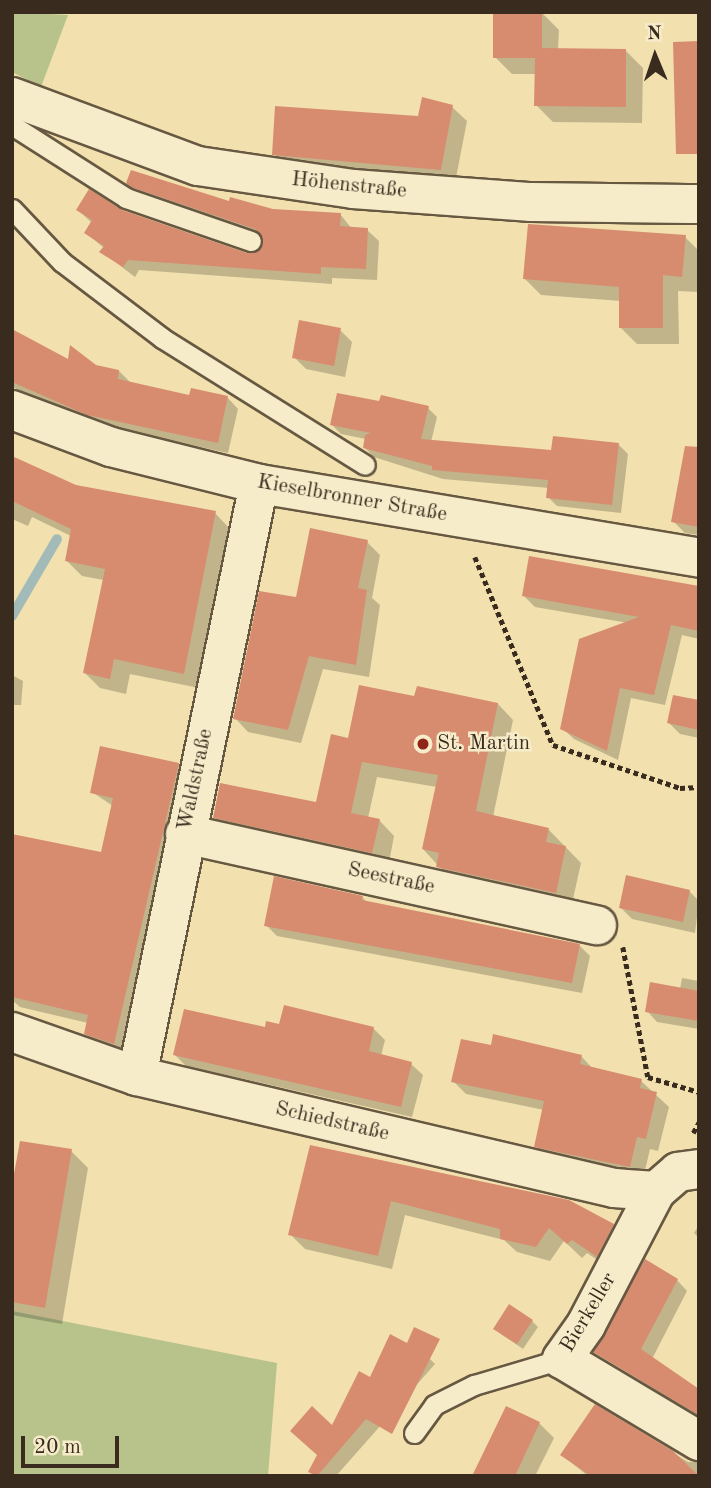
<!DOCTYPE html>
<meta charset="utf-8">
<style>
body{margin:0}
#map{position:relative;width:711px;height:1488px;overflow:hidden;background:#f2e1ae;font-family:"Old Standard TT",serif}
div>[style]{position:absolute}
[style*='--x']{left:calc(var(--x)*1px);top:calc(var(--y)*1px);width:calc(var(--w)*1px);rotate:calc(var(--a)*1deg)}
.green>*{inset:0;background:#b8c38c}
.shadow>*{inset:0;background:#0003}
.stream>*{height:10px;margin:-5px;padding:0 5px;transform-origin:5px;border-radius:5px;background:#a2bab8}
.building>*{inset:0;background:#d78c70}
.path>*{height:4.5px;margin-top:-2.25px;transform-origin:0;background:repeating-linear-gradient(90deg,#392b1e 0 5px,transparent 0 8.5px)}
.roads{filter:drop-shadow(2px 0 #675842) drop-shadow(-2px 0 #675842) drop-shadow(0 2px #675842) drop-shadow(0 -2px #675842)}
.lane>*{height:19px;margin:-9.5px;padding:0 9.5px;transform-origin:9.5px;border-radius:9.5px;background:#f7ecca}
.street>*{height:38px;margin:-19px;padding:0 19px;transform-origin:19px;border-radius:19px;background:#f7ecca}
.secondary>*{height:38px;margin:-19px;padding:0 19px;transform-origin:19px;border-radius:19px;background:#f7ecca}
.dots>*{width:19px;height:19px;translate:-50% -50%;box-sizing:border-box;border:4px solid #f7ecca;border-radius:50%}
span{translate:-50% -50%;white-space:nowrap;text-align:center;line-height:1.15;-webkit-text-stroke:5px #f7ecca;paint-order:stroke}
.street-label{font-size:21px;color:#392b1e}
.poi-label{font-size:21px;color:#392b1e}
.left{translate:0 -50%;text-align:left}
.frame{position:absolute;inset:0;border:14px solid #392b1e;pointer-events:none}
.north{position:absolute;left:620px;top:21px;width:70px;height:70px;-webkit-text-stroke:5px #f7ecca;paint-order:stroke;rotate:358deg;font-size:19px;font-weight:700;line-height:28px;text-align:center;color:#392b1e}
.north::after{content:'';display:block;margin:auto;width:24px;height:32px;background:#392b1e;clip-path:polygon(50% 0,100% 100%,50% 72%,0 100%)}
.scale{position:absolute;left:21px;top:1436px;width:98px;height:32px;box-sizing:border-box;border:4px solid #392b1e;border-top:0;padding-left:9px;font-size:21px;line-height:24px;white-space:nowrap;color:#392b1e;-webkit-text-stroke:5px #f7ecca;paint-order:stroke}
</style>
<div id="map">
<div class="green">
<i style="clip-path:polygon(12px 12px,68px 15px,41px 87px,12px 72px)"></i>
<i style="clip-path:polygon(12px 1311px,277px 1363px,268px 1476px,12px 1476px)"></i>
</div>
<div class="shadow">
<i style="clip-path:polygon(542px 13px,559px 30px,558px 50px,626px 51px,643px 68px,642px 123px,553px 122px,536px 105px,536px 74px,512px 74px,495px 57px)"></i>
<i style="clip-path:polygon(452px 107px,467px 121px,455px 183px,288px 168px,274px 154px)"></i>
<i style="clip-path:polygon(128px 183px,273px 211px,340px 214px,352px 229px,367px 230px,379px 241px,377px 280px,332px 278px,332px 284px,139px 270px,135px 277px,102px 252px,104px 248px,86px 233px,92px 223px,78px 210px,121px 211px,247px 254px,264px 247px,264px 239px,139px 194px)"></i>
<i style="clip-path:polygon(685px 237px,699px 251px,699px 282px,698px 292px,678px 291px,679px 344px,637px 344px,621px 328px,621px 301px,541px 295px,525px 279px)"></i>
<i style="clip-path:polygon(340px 330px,352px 342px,345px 377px,306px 369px,294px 357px)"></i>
<i style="clip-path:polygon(12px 331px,69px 362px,119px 371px,130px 382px,191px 397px,227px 397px,238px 409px,228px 453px,99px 425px,12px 387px)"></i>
<i style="clip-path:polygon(381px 403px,428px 408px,437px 417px,431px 442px,553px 452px,618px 444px,628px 454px,621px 513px,557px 506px,548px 497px,549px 488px,443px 479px,374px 457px,365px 448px,366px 439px,341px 434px,332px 425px)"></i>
<i style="clip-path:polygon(12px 458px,76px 487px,215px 513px,230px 529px,199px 688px,130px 674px,126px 694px,100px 688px,85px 673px,104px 580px,82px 576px,67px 561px,71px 536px,32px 517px,28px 526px,12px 519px)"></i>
<i style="clip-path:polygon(699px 490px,699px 535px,685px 533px,673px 521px)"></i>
<i style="clip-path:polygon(367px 542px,380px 555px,372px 598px,380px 605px,369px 677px,323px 669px,301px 743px,248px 732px,235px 718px)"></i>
<i style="clip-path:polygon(531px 558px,699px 588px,699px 639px,682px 635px,665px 705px,631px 698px,618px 760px,574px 739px,562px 728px,628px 623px,535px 607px,524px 596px)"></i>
<i style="clip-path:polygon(12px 675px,23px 681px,21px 705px,12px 705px)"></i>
<i style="clip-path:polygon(416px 699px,498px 704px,513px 720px,493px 817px,549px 830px,581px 863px,571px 908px,453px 882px,423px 849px,437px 787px,377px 777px,368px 818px,379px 820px,394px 836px,388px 868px,230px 833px,214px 817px,317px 804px,349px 740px)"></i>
<i style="clip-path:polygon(699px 702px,699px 738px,680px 734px,669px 723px)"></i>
<i style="clip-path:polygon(178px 764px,191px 777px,126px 1055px,98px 1046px,86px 1034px,88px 1023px,20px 1007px,12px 1000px,12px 836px,103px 854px,113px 806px,92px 792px)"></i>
<i style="clip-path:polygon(689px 891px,699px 901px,695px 933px,632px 919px,621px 908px)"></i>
<i style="clip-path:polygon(362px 897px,367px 902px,579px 945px,590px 956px,582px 993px,277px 936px,266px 925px)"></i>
<i style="clip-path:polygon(682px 978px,699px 981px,699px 1029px,657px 1022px,647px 1011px,680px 989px)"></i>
<i style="clip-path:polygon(280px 1026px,374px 1029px,385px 1040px,381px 1056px,411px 1064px,423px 1075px,412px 1117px,186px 1066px,175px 1055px)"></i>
<i style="clip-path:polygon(492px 1047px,581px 1056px,594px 1070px,641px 1081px,669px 1107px,658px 1151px,650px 1149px,643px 1179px,549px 1159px,536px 1146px,544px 1110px,466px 1094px,453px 1081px)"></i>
<i style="clip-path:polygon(311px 1147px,613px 1225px,628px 1240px,612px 1270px,587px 1253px,582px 1258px,564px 1241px,550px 1261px,517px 1252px,504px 1240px,405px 1215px,392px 1269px,305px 1249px,290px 1234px)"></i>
<i style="clip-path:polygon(71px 1151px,88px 1168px,62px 1324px,12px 1315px,12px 1195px)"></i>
<i style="clip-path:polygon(699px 1225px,699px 1238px,694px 1233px)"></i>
<i style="clip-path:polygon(677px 1280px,687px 1291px,652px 1359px,699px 1390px,699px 1418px,596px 1352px)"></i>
<i style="clip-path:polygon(532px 1321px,538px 1327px,523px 1349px,501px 1334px)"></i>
<i style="clip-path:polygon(425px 1354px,435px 1364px,336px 1476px,314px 1476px,310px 1472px,332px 1427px,371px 1379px)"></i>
<i style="clip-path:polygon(595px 1406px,688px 1462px,699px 1462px,699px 1476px,588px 1476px,562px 1455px)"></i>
<i style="clip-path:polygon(539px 1423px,554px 1438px,535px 1476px,473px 1476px)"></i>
</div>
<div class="stream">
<i style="--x:12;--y:616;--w:89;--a:-59.7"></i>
</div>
<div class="building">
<i style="clip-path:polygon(493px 12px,542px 12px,542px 48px,626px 49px,626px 107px,534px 106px,535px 58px,493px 58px)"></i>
<i style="clip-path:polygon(699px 41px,699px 154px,676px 154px,673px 42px)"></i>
<i style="clip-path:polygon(422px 97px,453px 105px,441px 170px,272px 155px,275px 106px,418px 116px)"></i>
<i style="clip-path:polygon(131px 170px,229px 201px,230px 197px,273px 209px,341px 213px,340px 226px,368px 228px,366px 269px,321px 267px,321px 274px,128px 260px,123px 267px,99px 252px,104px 246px,84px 233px,92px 220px,76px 210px,89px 189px,122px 210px,247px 253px,258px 251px,263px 244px,255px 229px,131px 187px,126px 183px)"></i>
<i style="clip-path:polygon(528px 224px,686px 235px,682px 277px,663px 275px,663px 328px,619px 328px,619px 287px,523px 279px)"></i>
<i style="clip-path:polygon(299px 320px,341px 328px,334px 366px,292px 358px)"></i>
<i style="clip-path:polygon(12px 329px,68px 359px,70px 345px,96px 365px,119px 370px,118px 379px,189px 395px,191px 388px,228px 396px,218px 443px,87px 415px,12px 382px)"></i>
<i style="clip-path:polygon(337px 393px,379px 401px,381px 395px,429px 406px,421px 439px,551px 450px,553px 436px,619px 443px,612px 505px,546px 498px,548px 480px,432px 470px,432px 466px,363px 448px,365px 435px,371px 433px,330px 425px)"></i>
<i style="clip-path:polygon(685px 446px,699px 447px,699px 527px,671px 522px)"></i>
<i style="clip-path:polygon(12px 456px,76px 485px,216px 511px,184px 674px,114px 659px,110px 679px,83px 673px,105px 569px,65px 561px,71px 529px,12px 501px)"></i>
<i style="clip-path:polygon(310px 528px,368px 540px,358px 588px,367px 590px,356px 665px,309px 656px,288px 730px,233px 719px,259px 591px,296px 597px)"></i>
<i style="clip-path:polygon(529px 556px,699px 586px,699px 631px,671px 625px,654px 695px,620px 688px,607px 751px,560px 729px,579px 639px,639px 617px,522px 596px)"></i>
<i style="clip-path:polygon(359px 685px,414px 696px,417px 686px,498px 703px,476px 811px,549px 828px,546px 842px,566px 846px,556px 893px,436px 867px,439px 853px,422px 849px,438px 775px,362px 762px,351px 813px,380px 819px,372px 853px,213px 818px,220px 783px,316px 802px,331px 734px,348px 738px)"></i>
<i style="clip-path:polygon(673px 695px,699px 700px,699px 730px,667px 723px)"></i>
<i style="clip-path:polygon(100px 746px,179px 763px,114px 1044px,84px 1034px,88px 1015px,12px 997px,12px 834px,101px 852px,113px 798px,90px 793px)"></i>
<i style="clip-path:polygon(626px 875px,690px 890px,683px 922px,619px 908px)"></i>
<i style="clip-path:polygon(274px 876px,363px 896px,362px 900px,580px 944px,572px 983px,264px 926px)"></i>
<i style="clip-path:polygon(650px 982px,699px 991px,699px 1021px,645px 1012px)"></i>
<i style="clip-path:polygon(284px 1005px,374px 1027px,369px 1051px,412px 1062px,401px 1107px,173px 1055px,184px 1009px,265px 1027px,266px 1021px,279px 1024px)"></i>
<i style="clip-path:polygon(493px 1034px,582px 1055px,580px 1064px,642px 1079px,640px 1088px,657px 1092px,646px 1139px,637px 1137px,630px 1167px,534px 1147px,544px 1101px,451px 1082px,461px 1039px,491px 1045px)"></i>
<i style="clip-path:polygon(20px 1141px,72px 1149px,45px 1308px,12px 1302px,12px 1185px)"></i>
<i style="clip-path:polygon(310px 1145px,569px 1200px,614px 1224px,597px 1257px,572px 1240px,567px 1244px,549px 1228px,536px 1247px,500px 1239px,500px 1229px,391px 1201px,378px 1256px,288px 1235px)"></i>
<i style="clip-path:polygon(645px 1259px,678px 1279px,641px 1349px,699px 1389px,697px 1414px,593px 1352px)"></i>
<i style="clip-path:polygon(509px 1304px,533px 1320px,517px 1344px,493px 1329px)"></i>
<i style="clip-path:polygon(414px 1327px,440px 1339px,392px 1434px,366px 1419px,317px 1476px,308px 1472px,317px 1455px,290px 1431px,312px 1406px,332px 1425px,359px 1371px,370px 1377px,390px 1334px,407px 1343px)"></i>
<i style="clip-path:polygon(595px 1404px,673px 1451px,699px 1476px,591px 1476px,560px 1455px)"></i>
<i style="clip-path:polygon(506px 1406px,540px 1422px,515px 1476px,472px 1476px)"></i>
</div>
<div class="path">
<i style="--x:475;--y:557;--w:204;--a:67.5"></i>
<i style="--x:553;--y:745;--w:134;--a:18.7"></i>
<i style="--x:680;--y:788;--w:19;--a:-3"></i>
<i style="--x:623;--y:947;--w:132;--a:79.1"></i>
<i style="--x:648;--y:1077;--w:53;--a:16.4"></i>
<i style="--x:693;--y:1133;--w:13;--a:-61"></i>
</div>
<div class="roads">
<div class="lane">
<i style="--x:12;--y:125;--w:135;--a:32.6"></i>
<i style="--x:126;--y:198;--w:132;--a:19"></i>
<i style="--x:12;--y:209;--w:73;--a:46.7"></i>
<i style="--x:62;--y:262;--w:126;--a:37.2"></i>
<i style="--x:162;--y:338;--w:239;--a:32"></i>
<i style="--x:414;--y:1433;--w:34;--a:-54"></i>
<i style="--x:434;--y:1405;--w:45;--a:-26.6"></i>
<i style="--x:474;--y:1385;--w:92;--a:-16.5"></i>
</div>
<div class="street">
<i style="--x:12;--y:97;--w:198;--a:20.4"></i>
<i style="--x:198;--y:166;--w:157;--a:8.4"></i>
<i style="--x:353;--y:189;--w:179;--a:4.2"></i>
<i style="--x:532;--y:202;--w:167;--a:0.7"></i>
<i style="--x:185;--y:834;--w:422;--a:12.5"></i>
<i style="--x:12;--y:1032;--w:133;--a:19.4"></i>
<i style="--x:137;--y:1076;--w:490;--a:13.2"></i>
<i style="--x:614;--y:1188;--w:42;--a:4.1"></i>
<i style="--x:137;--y:1076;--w:604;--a:-78.36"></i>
<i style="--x:699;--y:1169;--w:21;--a:172"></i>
<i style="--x:678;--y:1172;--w:29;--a:139"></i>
<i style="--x:656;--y:1191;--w:151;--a:117.6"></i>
<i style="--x:586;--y:1325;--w:42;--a:125.2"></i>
<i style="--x:562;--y:1359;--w:160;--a:30.9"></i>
</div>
<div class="secondary">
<i style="--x:12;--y:410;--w:106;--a:20.5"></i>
<i style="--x:111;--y:447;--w:153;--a:14"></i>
<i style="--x:259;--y:484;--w:446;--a:9.5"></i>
</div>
</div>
<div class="dots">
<i style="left:423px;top:744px;background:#8f2418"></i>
</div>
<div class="street-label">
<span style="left:349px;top:186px;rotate:6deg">Höhenstraße</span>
<span style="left:352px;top:499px;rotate:10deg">Kieselbronner Straße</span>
<span style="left:196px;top:780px;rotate:-78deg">Waldstraße</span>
<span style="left:391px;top:879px;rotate:12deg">Seestraße</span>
<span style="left:332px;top:1122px;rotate:13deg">Schiedstraße</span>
<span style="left:589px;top:1313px;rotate:-59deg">Bierkeller</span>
</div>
<div class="poi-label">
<span class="left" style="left:437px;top:744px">St. Martin</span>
</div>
<div class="frame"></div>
<div class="north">N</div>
<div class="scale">20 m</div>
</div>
